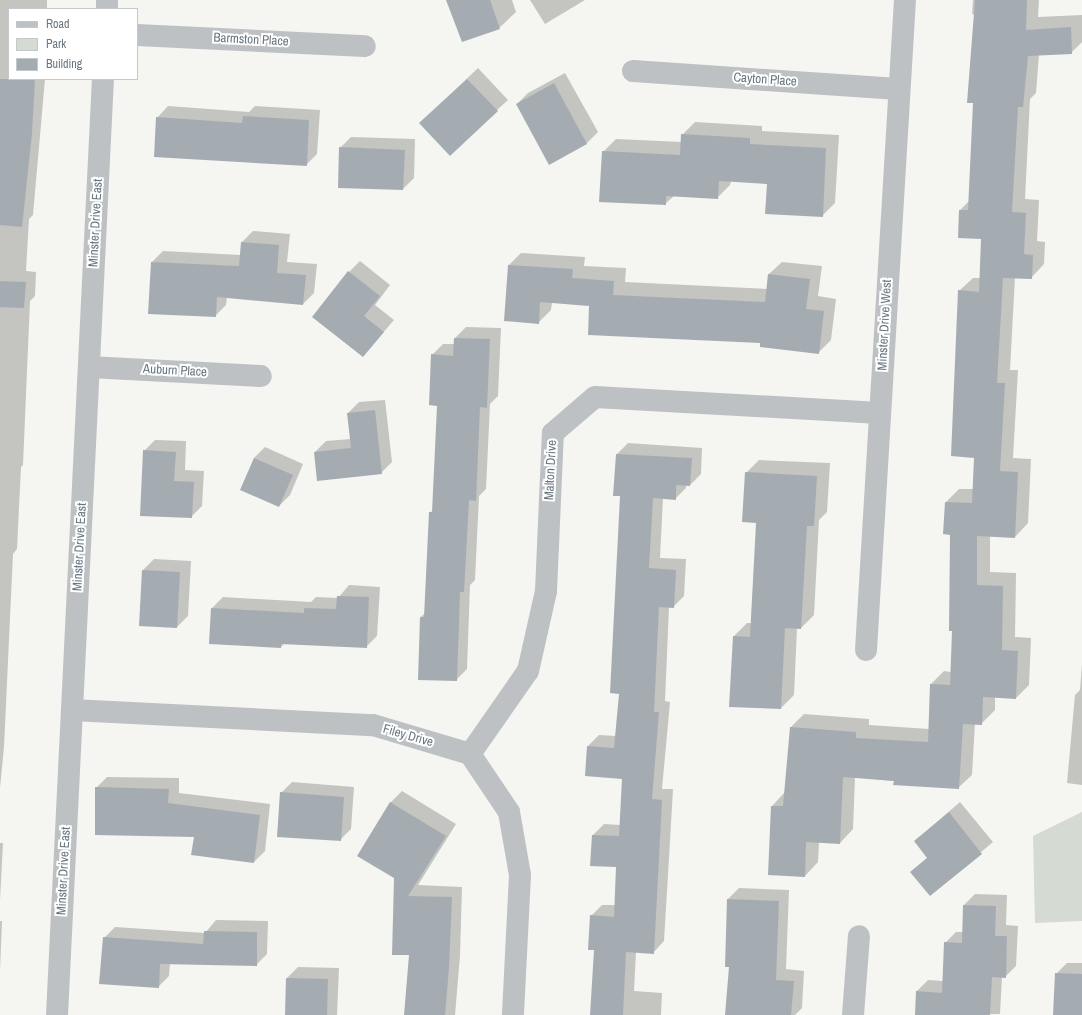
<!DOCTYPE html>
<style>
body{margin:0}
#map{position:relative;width:1082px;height:1015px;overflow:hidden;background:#f5f5f2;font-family:"Archivo Narrow",sans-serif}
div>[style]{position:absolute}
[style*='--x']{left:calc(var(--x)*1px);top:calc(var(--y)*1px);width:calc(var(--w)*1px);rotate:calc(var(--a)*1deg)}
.green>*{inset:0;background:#d5dad2}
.shadow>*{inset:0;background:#0003}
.building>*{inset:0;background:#a5acb1}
.minor>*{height:22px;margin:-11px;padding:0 11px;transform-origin:11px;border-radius:11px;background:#bdc1c4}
span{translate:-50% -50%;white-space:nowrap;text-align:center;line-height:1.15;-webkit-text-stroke:4px #fff;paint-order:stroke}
.street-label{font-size:13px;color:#687680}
.legend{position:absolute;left:8px;top:8px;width:130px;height:72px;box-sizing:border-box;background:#fff;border:1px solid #c3c8cc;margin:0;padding:5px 7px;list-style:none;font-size:12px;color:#687680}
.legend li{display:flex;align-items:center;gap:8px;height:20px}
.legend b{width:20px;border:1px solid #c3c8cc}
</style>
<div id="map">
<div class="green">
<i style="clip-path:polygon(1082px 812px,1082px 921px,1035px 923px,1033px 836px)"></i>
</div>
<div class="shadow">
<i style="clip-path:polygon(0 0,47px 0,47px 9px,9px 9px,9px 79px,45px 79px,33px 215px,29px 219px,26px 271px,36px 272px,35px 296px,30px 301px,23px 465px,21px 467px,17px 549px,13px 554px,4px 747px,0 788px)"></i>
<i style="clip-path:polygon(448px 0,512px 0,516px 12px,499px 28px)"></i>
<i style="clip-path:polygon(530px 0,585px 0,545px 24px)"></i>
<i style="clip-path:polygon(973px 0,1039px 0,1038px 17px,1082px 15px,1082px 42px,1071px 53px,1039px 54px,1036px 93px,1030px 99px,1025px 199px,1039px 200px,1037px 241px,1045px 242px,1044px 264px,1031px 278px,1015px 277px,1010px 370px,1018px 370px,1013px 458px,1031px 459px,1028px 523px,1015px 537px,990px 536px,990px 572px,1016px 573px,1015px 637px,1031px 638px,1029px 685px,1016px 698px,995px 697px,995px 710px,981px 724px,975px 723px,972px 775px,958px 788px,855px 777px,853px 829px,840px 843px,819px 842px,818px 862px,805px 876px,769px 874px,772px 806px,785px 792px,791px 727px,804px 714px,869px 719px,869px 725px,929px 729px,931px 684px,944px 671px,951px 672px,953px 630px,951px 534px,944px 533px,946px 502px,959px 489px,973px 489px,975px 457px,959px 291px,973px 278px,980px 278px,982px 238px,959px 237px,960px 210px,969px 201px,974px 102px,975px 15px,972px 14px)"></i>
<i style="clip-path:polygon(478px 68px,508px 100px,497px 110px,432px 112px)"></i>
<i style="clip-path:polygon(565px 73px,598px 132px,587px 143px,550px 163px,517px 104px,528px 93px)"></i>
<i style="clip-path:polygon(168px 106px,249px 112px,255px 106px,320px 110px,317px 154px,306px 165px,157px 118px)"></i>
<i style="clip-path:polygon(695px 122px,762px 126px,762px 131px,839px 135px,835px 203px,822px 216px,768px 183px,731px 181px,730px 185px,717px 198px,674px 196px,665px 204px,603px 152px,616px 139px,682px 142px,682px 135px)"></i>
<i style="clip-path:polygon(351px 137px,415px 139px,414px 178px,403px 189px,340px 148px)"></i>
<i style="clip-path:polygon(253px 231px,290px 234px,287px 262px,317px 264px,314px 293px,303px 304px,227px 297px,226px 305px,215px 316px,152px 262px,163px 251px,241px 255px,242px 242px)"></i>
<i style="clip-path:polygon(521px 253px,585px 257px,584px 266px,626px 268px,625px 282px,767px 289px,769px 274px,782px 262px,822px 266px,818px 296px,836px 299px,831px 340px,818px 353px,590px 305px,552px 302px,551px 310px,538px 323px,509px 265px)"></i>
<i style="clip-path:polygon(360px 261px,390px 285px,375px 305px,394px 320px,363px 356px,349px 272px)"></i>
<i style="clip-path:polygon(466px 327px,501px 328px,498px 396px,490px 404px,486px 489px,479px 496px,475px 580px,470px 585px,467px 669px,456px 680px,421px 617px,425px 613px,430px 513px,434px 509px,438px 405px,432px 355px,443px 344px,455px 344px,455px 338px)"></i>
<i style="clip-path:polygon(385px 400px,392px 462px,381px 473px,315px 452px,326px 441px,351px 439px,348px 413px,359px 402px)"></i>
<i style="clip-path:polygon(155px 440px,186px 441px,185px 470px,204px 471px,202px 506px,191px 517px,144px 451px)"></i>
<i style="clip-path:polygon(628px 443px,702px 448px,701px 474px,690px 485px,686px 485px,686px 488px,675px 499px,663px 498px,660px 558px,686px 559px,684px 596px,673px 607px,669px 607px,665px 701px,670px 702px,662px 789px,673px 789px,669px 858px,664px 941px,653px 953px,636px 952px,634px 991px,662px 993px,661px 1015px,591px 1015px,595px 949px,591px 916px,602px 905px,615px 905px,617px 866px,593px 835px,604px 824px,620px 825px,623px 778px,586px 775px,588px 746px,599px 735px,616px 736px,620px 693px,622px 495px,617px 454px)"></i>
<i style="clip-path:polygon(265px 447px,303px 464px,290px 495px,279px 506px,241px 490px,254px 458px)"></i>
<i style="clip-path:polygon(759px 460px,830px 463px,827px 512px,819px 520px,814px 615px,801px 628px,797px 628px,794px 695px,781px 708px,734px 636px,747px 623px,751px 623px,757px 522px,746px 473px)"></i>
<i style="clip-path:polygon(154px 559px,191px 561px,188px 616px,177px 627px,140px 625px,143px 570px)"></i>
<i style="clip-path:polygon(349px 585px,380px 587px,377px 636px,366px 647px,285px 643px,281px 647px,212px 608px,223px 597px,311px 602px,316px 597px,338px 598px)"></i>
<i style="clip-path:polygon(1082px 664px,1082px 785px,1067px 783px,1075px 695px,1080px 690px)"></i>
<i style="clip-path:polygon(107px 777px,179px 778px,179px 793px,270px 804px,265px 851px,254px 862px,195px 836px,96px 788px)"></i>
<i style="clip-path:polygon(292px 782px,354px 787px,351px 829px,340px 840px,281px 793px)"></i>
<i style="clip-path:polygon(402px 791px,456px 824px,418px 885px,462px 887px,460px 956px,455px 1015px,405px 1015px,410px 954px,395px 878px,358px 856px,391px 802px)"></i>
<i style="clip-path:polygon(960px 802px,993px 842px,930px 895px,912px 872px,928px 857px,915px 841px)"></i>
<i style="clip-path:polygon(0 843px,3px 843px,0 900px)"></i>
<i style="clip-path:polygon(739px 888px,789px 890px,786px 969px,804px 971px,802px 1008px,795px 1015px,726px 1015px,730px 966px,728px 899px)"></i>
<i style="clip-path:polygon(975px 894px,1007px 895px,1006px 925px,1018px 926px,1016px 966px,1005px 977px,1002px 977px,1000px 1014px,916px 1015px,917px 991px,928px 980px,943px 981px,945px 943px,956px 932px,963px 932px,964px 905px)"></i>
<i style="clip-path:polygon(216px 920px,268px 921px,267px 954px,256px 965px,170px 963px,169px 976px,158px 987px,104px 938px,115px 927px,205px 933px)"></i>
<i style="clip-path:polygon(0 921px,2px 921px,0 971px)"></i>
<i style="clip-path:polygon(1067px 963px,1082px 963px,1082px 1015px,1054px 1015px,1056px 974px)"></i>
<i style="clip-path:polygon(298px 967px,339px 968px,337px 1015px,286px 1015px,287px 978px)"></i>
</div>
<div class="building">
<i style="clip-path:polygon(446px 0,490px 0,500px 29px,462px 42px)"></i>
<i style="clip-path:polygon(975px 0,1027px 0,1026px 30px,1071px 27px,1072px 54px,1028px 56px,1023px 107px,1018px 107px,1012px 212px,1026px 213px,1024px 254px,1033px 255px,1032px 279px,1003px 278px,997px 383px,1005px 383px,1000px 471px,1018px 472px,1015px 538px,977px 536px,977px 585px,1003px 586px,1002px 650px,1018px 651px,1016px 699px,983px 697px,982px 725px,963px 724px,959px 789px,893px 785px,894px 781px,843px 777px,840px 844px,806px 842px,805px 877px,768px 875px,771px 806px,783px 806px,790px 727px,856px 732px,856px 738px,928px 742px,930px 684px,950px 685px,952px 631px,949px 631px,950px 535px,943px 534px,945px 502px,972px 503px,974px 458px,951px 456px,958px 290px,979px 292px,981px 239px,958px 238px,959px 210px,968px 210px,973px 103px,967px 103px)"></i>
<i style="clip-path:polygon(0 79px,35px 79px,32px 133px,22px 227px,0 225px)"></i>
<i style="clip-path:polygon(467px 79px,498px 111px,450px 156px,419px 123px)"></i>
<i style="clip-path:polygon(554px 83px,587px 144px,549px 165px,516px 104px)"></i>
<i style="clip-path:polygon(243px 116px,309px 120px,307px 166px,154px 157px,156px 117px,242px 123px)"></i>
<i style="clip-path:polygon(681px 134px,750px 138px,750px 144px,826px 148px,823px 217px,765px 214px,767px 184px,719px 181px,718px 199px,666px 196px,666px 205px,599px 202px,602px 151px,680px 155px)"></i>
<i style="clip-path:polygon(339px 147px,405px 150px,403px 190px,338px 188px)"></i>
<i style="clip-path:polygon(241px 242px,279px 245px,277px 273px,306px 275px,303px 305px,217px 297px,216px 317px,148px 314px,151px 262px,239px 266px)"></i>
<i style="clip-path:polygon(508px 265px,573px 269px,572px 278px,614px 281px,613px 295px,765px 302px,768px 274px,810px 279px,806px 309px,824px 311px,819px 354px,760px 347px,760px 343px,588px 335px,589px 306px,540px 302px,539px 324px,504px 321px)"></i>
<i style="clip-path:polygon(348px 271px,380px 296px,364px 316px,384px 332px,363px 357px,312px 317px)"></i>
<i style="clip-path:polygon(0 281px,26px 282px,24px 308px,0 307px)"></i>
<i style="clip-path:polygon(454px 338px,490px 339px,487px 408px,480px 407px,476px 501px,469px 500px,464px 592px,460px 592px,457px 681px,418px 680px,420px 617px,424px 617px,429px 512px,432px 512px,437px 406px,429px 405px,431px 354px,453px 356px)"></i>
<i style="clip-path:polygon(375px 410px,382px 474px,317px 481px,314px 452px,351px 448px,347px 413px)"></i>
<i style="clip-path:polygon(143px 450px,176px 452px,174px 481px,194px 482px,192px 518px,140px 516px)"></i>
<i style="clip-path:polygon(616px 454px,692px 458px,690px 486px,676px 485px,676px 500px,653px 498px,649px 568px,676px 570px,674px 608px,659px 607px,654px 712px,659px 712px,652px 799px,662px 800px,654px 954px,626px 952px,623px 1015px,590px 1015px,594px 950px,588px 950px,590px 915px,614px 917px,616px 867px,590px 866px,592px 835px,619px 836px,622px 779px,585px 776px,587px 746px,614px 748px,619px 694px,610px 693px,620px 496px,613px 496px)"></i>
<i style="clip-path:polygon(254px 458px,293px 475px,279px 507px,240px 490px)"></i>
<i style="clip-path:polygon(745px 472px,817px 476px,814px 526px,807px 526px,801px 629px,785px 628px,781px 709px,729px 707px,733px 636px,750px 637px,756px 523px,742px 522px)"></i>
<i style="clip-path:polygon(142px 570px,180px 572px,177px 628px,139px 626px)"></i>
<i style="clip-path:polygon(337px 596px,369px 597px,367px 648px,281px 644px,281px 648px,209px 644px,211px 608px,304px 613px,304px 608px,336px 609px)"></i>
<i style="clip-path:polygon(95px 787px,169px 789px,168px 803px,260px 815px,254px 863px,191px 855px,194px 837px,95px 835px)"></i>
<i style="clip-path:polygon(280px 792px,344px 797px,341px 841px,277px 837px)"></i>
<i style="clip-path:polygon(390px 802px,446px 836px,408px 896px,452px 897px,449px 968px,445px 1015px,404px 1015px,409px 955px,392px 955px,394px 878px,357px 856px)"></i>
<i style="clip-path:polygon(949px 812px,982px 854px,930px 896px,910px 872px,927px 858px,914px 841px)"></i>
<i style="clip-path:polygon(727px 899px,779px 901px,776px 980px,794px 981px,791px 1015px,725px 1015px,729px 967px,725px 967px)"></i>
<i style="clip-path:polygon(963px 905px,996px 906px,995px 936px,1007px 936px,1006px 978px,992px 977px,990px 1015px,915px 1015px,916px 991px,942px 993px,944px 942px,962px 943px)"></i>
<i style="clip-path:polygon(204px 931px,257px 932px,257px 966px,160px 964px,159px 988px,99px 984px,103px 937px,203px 944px)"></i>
<i style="clip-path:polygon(1055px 973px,1082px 974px,1082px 1015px,1053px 1015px)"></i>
<i style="clip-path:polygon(286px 978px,328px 979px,327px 1015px,285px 1015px)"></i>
</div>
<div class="minor">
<i style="--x:107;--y:9;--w:9;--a:-90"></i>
<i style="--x:137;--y:35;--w:228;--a:2.8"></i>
<i style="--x:633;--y:71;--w:266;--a:3.9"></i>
<i style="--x:89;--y:367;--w:172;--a:3"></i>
<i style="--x:866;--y:650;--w:651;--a:-86.57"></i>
<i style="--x:72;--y:710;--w:301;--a:2.9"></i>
<i style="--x:373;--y:725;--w:101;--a:16.6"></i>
<i style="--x:470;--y:754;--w:70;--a:56.1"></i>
<i style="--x:509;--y:812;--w:64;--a:80.1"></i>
<i style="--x:520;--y:875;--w:140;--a:92.9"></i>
<i style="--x:470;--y:754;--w:101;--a:-55.1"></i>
<i style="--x:528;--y:671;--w:82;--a:-77.3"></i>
<i style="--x:546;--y:591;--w:158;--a:-87.5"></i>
<i style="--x:553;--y:433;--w:55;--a:-40.6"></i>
<i style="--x:595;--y:397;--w:285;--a:3.2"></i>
<i style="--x:57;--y:1015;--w:937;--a:-87.19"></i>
<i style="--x:853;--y:1015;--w:79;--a:-85.7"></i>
</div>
<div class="street-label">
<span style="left:251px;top:40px;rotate:3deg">Barmston Place</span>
<span style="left:765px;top:80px;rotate:4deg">Cayton Place</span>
<span style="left:96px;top:223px;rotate:-87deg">Minster Drive East</span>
<span style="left:885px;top:325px;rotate:-87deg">Minster Drive West</span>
<span style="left:175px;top:371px;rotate:3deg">Auburn Place</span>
<span style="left:551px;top:470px;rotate:-87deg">Malton Drive</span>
<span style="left:80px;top:547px;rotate:-87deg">Minster Drive East</span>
<span style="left:408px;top:736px;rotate:16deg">Filey Drive</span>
<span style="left:64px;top:871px;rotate:-87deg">Minster Drive East</span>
</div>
<ul class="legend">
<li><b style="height:5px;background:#bdc1c4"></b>Road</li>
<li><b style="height:11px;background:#d5dad2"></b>Park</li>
<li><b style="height:11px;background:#a5acb1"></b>Building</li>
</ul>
</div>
